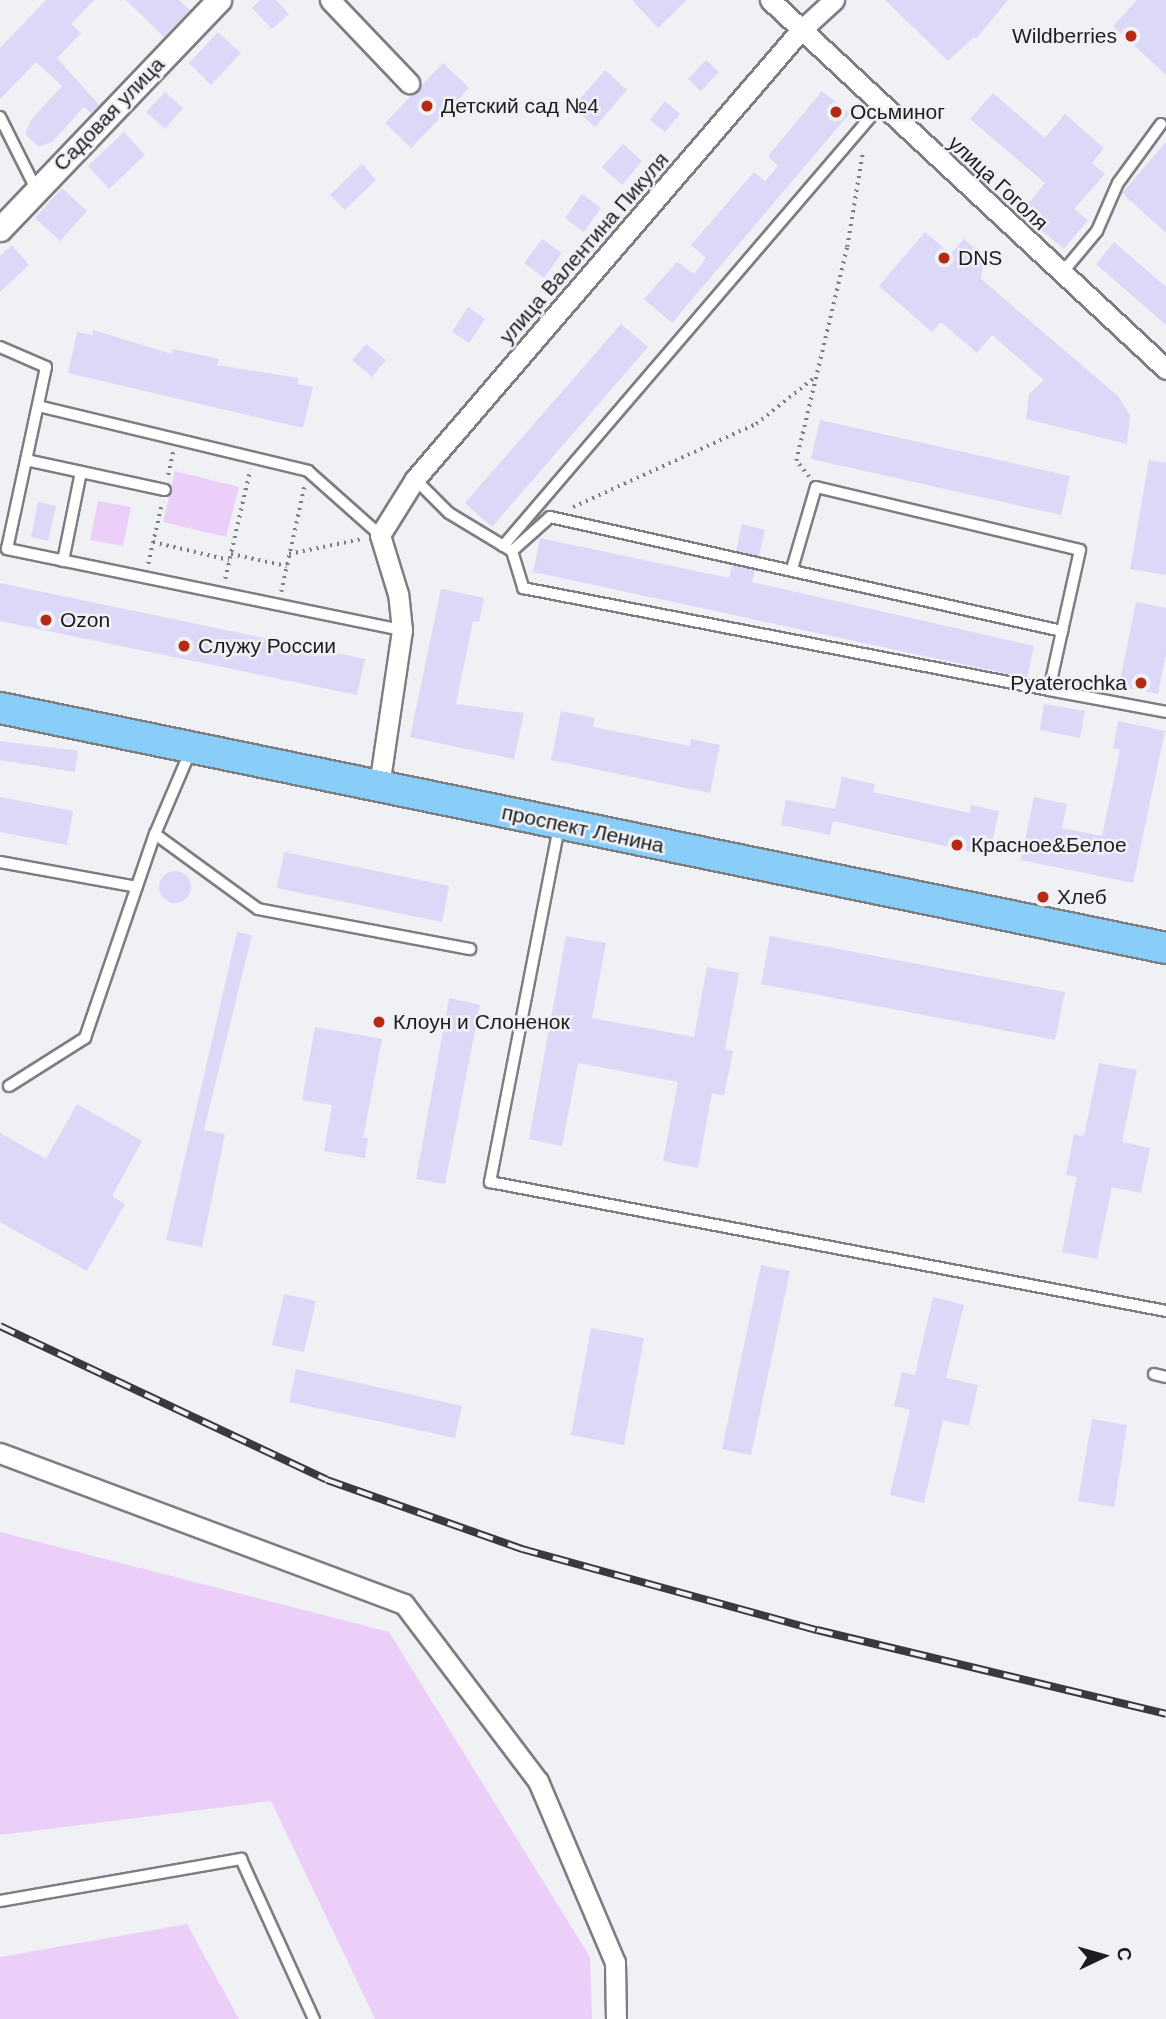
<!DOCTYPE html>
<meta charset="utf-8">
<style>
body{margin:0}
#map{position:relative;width:1166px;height:2019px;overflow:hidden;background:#eff1f5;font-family:Arial,sans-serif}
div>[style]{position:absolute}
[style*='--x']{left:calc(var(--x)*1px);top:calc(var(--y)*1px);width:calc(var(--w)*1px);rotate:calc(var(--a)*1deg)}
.green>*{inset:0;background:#eccff9}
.building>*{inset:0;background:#dcd8f8}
.round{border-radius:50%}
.path>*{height:3.5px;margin-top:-1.75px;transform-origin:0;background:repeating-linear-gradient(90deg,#7b7d7f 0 2px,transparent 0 7px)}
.roads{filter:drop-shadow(2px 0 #7c7e82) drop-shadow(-2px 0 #7c7e82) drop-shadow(0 2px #7c7e82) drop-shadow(0 -2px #7c7e82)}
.service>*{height:10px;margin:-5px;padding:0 5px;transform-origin:5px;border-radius:5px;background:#fff}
.minor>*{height:19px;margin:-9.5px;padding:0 9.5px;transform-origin:9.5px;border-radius:9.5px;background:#fff}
.tertiary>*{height:23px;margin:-11.5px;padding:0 11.5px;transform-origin:11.5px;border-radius:11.5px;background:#fff}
.primary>*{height:30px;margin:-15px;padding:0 15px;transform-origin:15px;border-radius:15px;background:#88cef8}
.rail>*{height:8px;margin-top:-4px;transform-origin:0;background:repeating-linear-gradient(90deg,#eff1f5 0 16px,#393a3b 0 32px);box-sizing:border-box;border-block:2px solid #393a3b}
.dots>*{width:19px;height:19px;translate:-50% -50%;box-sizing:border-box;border:4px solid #eff1f5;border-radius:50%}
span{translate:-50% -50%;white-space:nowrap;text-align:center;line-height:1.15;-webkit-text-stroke:5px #eff1f5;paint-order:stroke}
.poi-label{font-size:21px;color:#1c1d1e}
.right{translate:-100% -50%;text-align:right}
.left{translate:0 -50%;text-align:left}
.street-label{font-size:21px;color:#1c1d1e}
.north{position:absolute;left:1068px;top:1921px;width:70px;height:70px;-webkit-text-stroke:5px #eff1f5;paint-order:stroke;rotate:85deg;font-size:19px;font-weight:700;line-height:28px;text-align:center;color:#1c1d1e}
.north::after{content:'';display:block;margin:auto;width:24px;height:32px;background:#1c1d1e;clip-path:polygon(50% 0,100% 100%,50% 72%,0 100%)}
</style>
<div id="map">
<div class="green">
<i style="clip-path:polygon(175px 471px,239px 487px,226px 537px,163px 522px)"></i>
<i style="clip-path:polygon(98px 501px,131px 507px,123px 546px,90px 540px)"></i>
<i style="clip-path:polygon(0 1532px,389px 1632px,590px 1957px,592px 2019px,375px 2019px,271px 1801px,0 1835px)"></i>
<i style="clip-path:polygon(187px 1924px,239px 2019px,0 2019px,0 1957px)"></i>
</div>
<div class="building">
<i style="clip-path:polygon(46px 0,94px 0,71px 24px,81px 33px,57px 58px,99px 105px,91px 113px,84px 107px,53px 141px,39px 147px,25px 134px,31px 120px,62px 86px,36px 62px,0 99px,0 48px)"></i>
<i style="clip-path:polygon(126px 0,179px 0,190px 10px,164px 37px)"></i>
<i style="clip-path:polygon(260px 0,276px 0,289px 14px,272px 29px,252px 8px)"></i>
<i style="clip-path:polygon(632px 0,687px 0,658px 28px)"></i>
<i style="clip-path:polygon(885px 0,1008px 0,976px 39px,974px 37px,948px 61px)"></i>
<i style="clip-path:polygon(1137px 0,1166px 0,1166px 75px,1113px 26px)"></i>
<i style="clip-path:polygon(218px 32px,241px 53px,211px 85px,189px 63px)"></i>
<i style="clip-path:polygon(706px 60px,719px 72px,701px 91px,688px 79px)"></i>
<i style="clip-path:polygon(443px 63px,469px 88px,411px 148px,385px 123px)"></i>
<i style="clip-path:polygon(605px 70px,627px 90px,595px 127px,573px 107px)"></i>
<i style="clip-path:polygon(822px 91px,850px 113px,672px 323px,644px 299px,677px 262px,694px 274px,706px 258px,691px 245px,754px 172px,765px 181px,778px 166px,768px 156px)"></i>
<i style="clip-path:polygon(165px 92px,183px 108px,165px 129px,146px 112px)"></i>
<i style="clip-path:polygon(993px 93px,1045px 138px,1065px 114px,1104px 148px,1092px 163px,1105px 174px,1074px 209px,1088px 220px,1064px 249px,1021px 213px,1045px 183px,970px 119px)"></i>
<i style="clip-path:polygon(665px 101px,680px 114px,665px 132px,650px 120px)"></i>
<i style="clip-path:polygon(124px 132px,145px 155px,109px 189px,88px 166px)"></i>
<i style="clip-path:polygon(1166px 142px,1166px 233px,1122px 193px)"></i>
<i style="clip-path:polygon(623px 144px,642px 161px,622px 185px,602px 167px)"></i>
<i style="clip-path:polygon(362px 164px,376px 180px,345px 210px,330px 195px)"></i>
<i style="clip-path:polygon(62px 188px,87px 211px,60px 241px,35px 218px)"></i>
<i style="clip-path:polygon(582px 194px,601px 208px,584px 232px,565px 218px)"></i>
<i style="clip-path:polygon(925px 232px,951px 254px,964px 239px,984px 256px,981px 279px,1118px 396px,1130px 415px,1127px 444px,1026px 419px,1029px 394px,1044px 380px,992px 335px,977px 353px,941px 322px,932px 332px,879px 286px)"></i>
<i style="clip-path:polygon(542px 239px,562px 253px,544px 278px,524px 263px)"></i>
<i style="clip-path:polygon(1114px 242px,1166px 287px,1166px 325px,1096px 264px)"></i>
<i style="clip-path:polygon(12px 245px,29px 265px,0 292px,0 256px)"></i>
<i style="clip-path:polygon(468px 307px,485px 319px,469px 343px,452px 332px)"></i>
<i style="clip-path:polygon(621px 324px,648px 347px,492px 527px,465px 503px)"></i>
<i style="clip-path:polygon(93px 330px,172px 354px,173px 349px,219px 359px,217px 365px,299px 378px,297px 384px,313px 387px,303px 428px,68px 373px,77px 332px,92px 335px)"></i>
<i style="clip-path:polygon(366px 344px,386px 360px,372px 377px,352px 360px)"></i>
<i style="clip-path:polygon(820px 420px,1070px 476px,1061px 515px,811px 459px)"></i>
<i style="clip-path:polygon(1149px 460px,1166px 463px,1166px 575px,1130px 569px)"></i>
<i style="clip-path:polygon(38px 502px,56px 506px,48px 541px,31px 537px)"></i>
<i style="clip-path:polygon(742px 524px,765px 530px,759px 556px,736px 551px)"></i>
<i style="clip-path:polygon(540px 538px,729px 578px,732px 565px,755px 570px,752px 582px,1034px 646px,1027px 678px,533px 572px)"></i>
<i style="clip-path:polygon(0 583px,365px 659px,357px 695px,0 621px)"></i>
<i style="clip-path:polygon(441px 589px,484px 598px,479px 622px,473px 621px,456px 704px,524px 713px,514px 759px,410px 737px)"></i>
<i style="clip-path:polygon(1136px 602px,1166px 608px,1166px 654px,1158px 694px,1119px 686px)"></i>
<i style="clip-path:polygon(1044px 704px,1085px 711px,1080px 738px,1040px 730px)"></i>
<i style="clip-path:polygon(561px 711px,595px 718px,593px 727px,690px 746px,691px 739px,720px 745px,710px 793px,551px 760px)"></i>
<i style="clip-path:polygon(1118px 721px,1165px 731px,1133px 883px,1021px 860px,1034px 797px,1067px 804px,1062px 828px,1102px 836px,1120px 750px,1113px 748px)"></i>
<i style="clip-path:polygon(0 741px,78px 751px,75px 772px,0 760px)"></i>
<i style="clip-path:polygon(842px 777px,875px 784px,873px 792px,970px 813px,971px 805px,999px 811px,989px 856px,833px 821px,830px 835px,781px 825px,786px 800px,835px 809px)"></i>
<i style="clip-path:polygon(0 797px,73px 811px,67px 845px,0 832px)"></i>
<i style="clip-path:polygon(284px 852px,449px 886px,442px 922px,277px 888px)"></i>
<i class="round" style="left:159px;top:871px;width:32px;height:32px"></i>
<i style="clip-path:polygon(237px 932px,252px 935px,204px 1130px,225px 1134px,202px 1247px,166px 1240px)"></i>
<i style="clip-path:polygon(566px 936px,606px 943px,592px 1018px,694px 1037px,707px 967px,739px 973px,725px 1049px,733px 1051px,724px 1096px,712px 1093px,698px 1168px,663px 1161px,678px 1082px,578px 1063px,562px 1146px,529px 1139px)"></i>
<i style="clip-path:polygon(770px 936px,1065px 992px,1055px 1040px,761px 984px)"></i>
<i style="clip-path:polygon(449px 998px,480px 1005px,445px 1184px,416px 1179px)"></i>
<i style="clip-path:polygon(315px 1027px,382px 1039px,363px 1138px,368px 1138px,365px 1158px,324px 1151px,332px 1105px,302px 1100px)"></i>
<i style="clip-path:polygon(1099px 1063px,1137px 1070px,1122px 1142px,1150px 1148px,1141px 1193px,1112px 1187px,1097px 1259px,1062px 1252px,1077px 1177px,1066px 1175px,1074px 1134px,1084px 1136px)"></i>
<i style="clip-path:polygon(77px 1104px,142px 1141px,112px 1196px,125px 1204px,87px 1271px,0 1222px,0 1133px,46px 1159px)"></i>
<i style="clip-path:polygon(761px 1265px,790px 1271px,751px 1455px,722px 1449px)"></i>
<i style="clip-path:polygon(284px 1294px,316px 1301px,304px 1352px,272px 1345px)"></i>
<i style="clip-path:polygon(933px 1297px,964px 1305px,946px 1378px,978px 1385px,969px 1426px,943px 1420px,924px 1503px,890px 1495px,910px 1410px,894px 1406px,902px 1372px,915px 1375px)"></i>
<i style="clip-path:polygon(591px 1328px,644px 1338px,624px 1445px,571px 1435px)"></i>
<i style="clip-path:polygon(296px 1369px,462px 1406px,455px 1438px,289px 1402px)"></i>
<i style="clip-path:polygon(1092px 1419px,1127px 1425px,1114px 1507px,1078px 1501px)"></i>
</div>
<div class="path">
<i style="--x:168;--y:475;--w:24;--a:-78"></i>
<i style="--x:809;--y:477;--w:21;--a:-129"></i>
<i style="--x:796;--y:461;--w:220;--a:-76.6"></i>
<i style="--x:847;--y:247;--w:98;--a:-80.6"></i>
<i style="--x:573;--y:507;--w:201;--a:-24.4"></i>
<i style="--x:756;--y:424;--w:75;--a:-38.5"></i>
<i style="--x:153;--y:542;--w:78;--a:13.3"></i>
<i style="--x:231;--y:554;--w:57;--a:12.1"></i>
<i style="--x:289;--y:554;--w:75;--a:-11.6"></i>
<i style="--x:148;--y:564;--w:63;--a:-77.1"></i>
<i style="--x:225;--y:579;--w:112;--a:-77.1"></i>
<i style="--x:281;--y:592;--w:107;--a:-77.6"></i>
</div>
<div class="roads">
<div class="service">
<i style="--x:0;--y:117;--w:80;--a:63.4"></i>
<i style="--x:1062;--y:273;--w:55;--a:-50.2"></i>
<i style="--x:1097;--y:231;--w:52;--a:-66.4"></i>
<i style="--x:1118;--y:183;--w:73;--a:-53.9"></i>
<i style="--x:0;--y:347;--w:50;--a:23.5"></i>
<i style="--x:46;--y:367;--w:186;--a:102.1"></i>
<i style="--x:7;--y:549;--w:403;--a:11.6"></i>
<i style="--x:38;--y:406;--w:278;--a:13.5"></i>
<i style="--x:308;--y:471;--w:96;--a:41.6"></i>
<i style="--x:26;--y:460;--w:142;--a:12.2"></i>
<i style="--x:415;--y:479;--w:48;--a:45"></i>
<i style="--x:449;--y:513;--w:74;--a:31.1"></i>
<i style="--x:512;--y:551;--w:39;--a:73"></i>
<i style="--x:523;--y:588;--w:536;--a:10.97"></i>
<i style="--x:503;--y:546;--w:579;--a:-49.41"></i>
<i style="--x:512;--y:551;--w:51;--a:-41.8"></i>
<i style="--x:550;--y:517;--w:525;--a:12.55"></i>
<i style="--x:1062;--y:631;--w:60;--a:102.4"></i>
<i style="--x:1049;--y:690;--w:119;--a:10.6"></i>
<i style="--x:63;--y:561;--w:91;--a:-78.6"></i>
<i style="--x:792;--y:569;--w:85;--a:-73.7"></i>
<i style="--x:816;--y:487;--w:271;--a:13.4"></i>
<i style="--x:1080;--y:550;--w:83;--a:102.5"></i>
<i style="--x:559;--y:827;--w:362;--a:101"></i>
<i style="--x:490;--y:1182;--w:688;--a:10.8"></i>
<i style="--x:155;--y:834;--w:127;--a:36.1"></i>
<i style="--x:258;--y:909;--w:216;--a:10.7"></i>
<i style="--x:0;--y:862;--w:139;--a:10.3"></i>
<i style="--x:9;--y:1086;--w:90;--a:-32.3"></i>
<i style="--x:85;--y:1038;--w:216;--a:-71.1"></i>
<i style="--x:155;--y:834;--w:89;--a:-66.9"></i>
<i style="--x:1154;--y:1374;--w:12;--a:14"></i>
<i style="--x:0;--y:1901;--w:245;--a:-9.9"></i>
<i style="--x:241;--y:1859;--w:176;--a:65.5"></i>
</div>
<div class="minor">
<i style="--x:330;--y:0;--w:115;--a:46.4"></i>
<i style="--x:770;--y:0;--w:541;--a:42.98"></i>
<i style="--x:379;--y:786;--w:158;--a:-81.6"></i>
<i style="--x:402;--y:630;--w:36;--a:-96"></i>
<i style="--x:398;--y:594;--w:62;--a:-107"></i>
<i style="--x:380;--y:535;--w:66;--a:-58"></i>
<i style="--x:415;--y:479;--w:591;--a:-49.33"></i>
<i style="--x:800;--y:31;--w:46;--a:-42.4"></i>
<i style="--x:0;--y:1453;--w:431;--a:20.5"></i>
<i style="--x:404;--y:1604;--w:222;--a:52.9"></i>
<i style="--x:538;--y:1781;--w:197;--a:67"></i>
<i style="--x:615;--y:1962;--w:57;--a:89"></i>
</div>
<div class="tertiary">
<i style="--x:0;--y:229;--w:317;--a:-46.3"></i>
</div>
<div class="primary">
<i style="--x:0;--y:708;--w:1190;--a:11.63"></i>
</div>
</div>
<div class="rail">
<i style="--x:0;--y:1326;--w:361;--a:25.2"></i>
<i style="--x:327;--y:1480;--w:207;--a:19.5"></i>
<i style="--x:522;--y:1549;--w:306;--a:15.4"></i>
<i style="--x:817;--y:1630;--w:359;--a:13.5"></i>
</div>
<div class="dots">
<i style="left:1131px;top:36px;background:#b62914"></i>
<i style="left:427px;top:106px;background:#b62914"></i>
<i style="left:836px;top:112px;background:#b62914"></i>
<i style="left:944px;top:258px;background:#b62914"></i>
<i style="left:46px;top:620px;background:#b62914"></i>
<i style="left:184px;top:646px;background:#b62914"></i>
<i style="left:1141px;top:683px;background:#b62914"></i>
<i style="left:957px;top:845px;background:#b62914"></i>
<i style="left:1043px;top:897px;background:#b62914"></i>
<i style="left:379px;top:1022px;background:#b62914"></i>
</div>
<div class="poi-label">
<span class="right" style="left:1117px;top:36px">Wildberries</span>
<span class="left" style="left:441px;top:106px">Детский сад №4</span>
<span class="left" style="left:850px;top:112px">Осьминог</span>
<span class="left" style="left:958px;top:258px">DNS</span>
<span class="left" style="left:60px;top:620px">Ozon</span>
<span class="left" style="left:198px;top:646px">Служу России</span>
<span class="right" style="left:1127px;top:683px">Pyaterochka</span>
<span class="left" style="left:971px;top:845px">Красное&amp;Белое</span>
<span class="left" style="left:1057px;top:897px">Хлеб</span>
<span class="left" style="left:393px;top:1022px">Клоун и Слоненок</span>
</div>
<div class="street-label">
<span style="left:109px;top:114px;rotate:-46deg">Садовая улица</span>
<span style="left:998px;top:183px;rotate:43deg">улица Гоголя</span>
<span style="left:584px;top:248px;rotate:-49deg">улица Валентина Пикуля</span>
<span style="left:583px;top:829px;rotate:12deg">проспект Ленина</span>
</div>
<div class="north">С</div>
</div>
